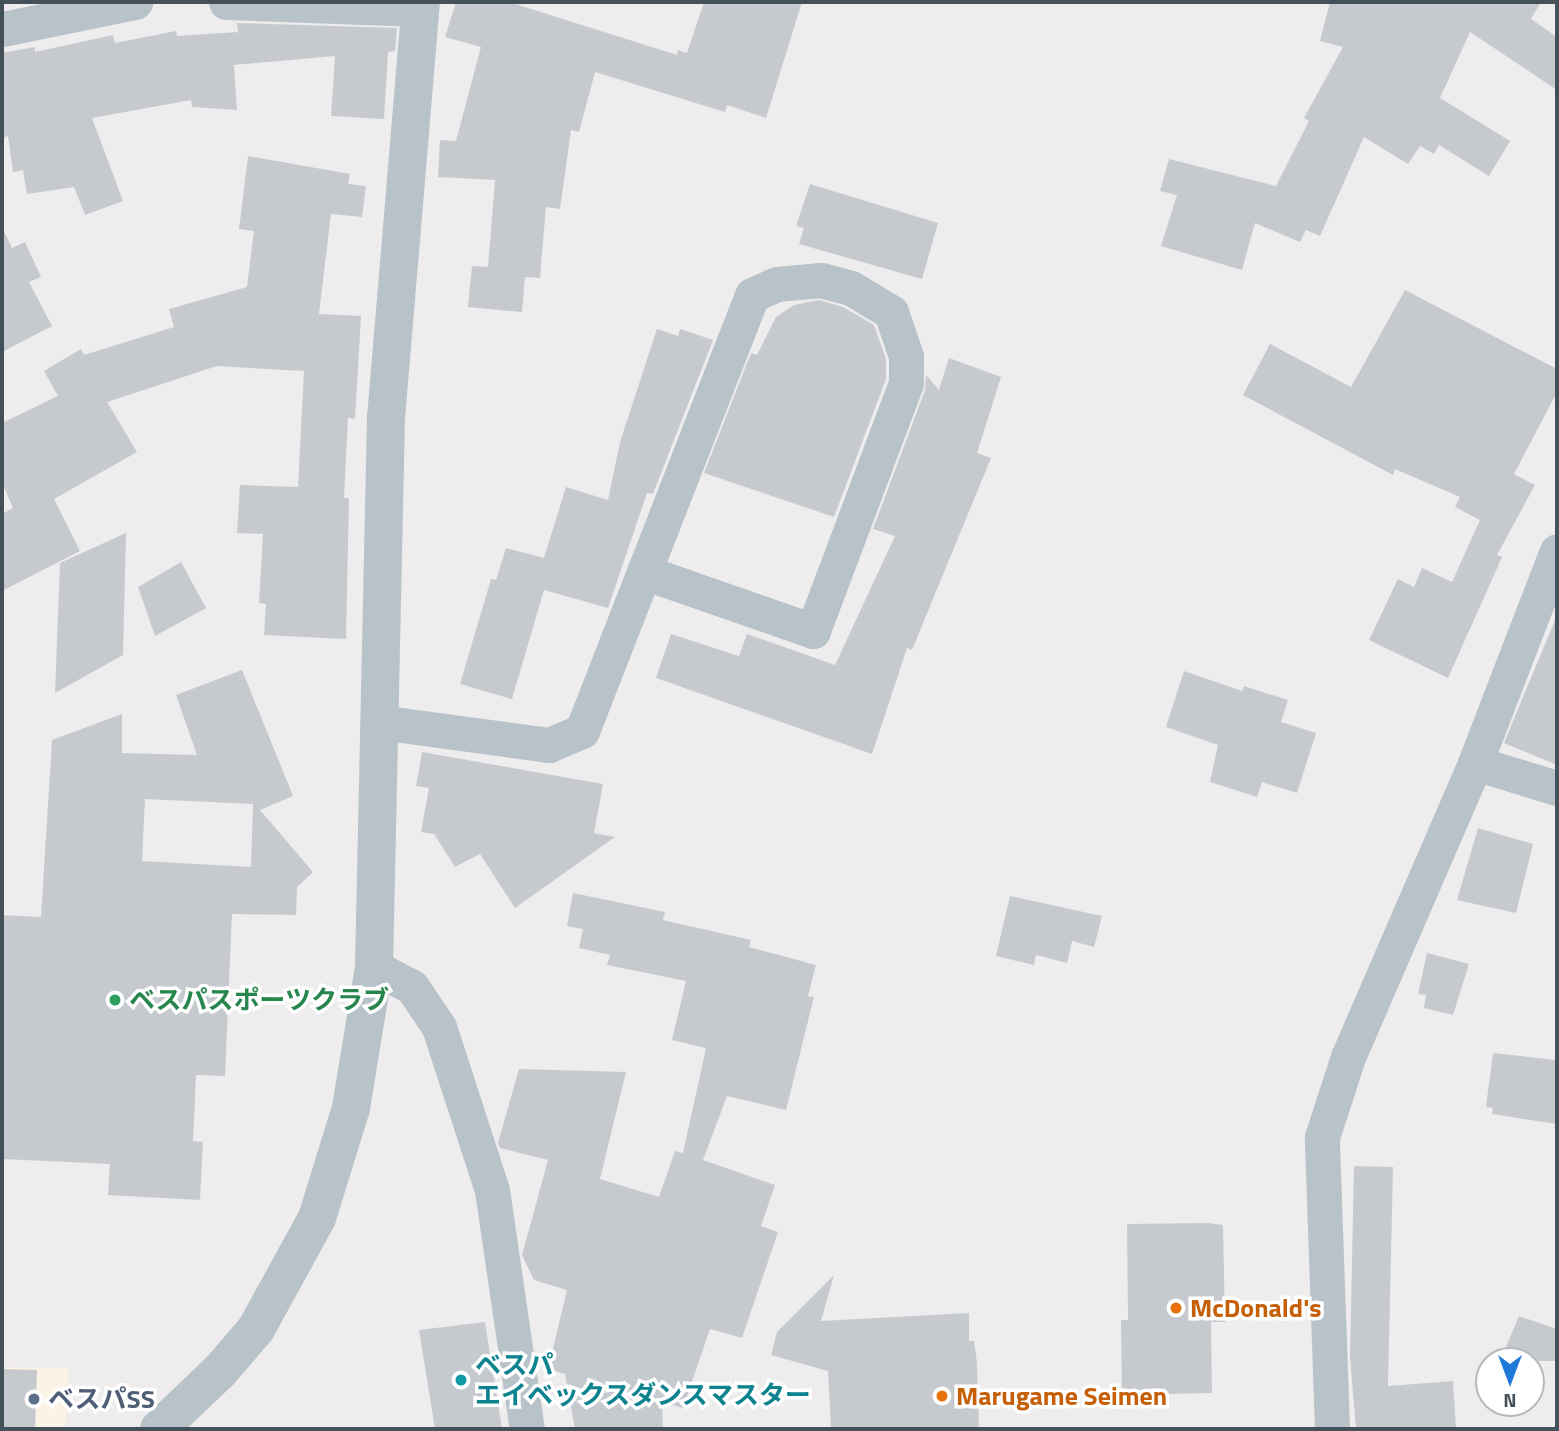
<!DOCTYPE html>
<meta charset="utf-8">
<style>
body{margin:0}
#map{position:relative;width:1559px;height:1431px;overflow:hidden;background:#efeced;font-family:"Titillium Web","Noto Sans JP",sans-serif}
div>[style]{position:absolute}
[style*='--x']{left:calc(var(--x)*1px);top:calc(var(--y)*1px);width:calc(var(--w)*1px);rotate:calc(var(--a)*1deg)}
.commercial>*{inset:0;background:#fbf3e5}
.building>*{inset:0;background:#c6cacf}
.minor>*{height:35px;margin:-17.5px;padding:0 17.5px;transform-origin:17.5px;border-radius:17.5px;background:#b8c2c9}
.tertiary>*{height:38px;margin:-19px;padding:0 19px;transform-origin:19px;border-radius:19px;background:#b8c2c9}
.dots>*{width:19px;height:19px;translate:-50% -50%;box-sizing:border-box;border:4px solid #fff;border-radius:50%}
span{translate:-50% -50%;white-space:nowrap;text-align:center;line-height:1.15;-webkit-text-stroke:7px #fff;paint-order:stroke}
.leisure-label{font-size:26px;color:#27864d;font-weight:700}
.left{translate:0 -50%;text-align:left}
.food-label{font-size:26px;color:#c56008;font-weight:700}
.culture-label{font-size:26px;color:#0d838f;font-weight:700}
.service-label{font-size:26px;color:#4e5e75;font-weight:700}
.frame{position:absolute;inset:0;border:4px solid #455159;pointer-events:none}
.north{position:absolute;left:1475px;top:1347px;width:70px;height:70px;box-sizing:border-box;background:#fff;border:2px solid #b5b9bd;border-radius:50%;rotate:180deg;font-size:19px;font-weight:700;line-height:28px;text-align:center;color:#455159}
.north::after{content:'';display:block;margin:auto;width:24px;height:32px;background:#1e79d8;clip-path:polygon(50% 0,100% 100%,50% 72%,0 100%)}
</style>
<div id="map">
<div class="commercial">
<i style="clip-path:polygon(2px 1367px,69px 1369px,65px 1429px,2px 1429px)"></i>
</div>
<div class="building">
<i style="clip-path:polygon(456px 2px,509px 2px,677px 55px,678px 50px,687px 53px,704px 2px,802px 2px,766px 118px,727px 105px,725px 112px,595px 72px,579px 132px,571px 130px,560px 209px,546px 207px,540px 278px,525px 277px,522px 312px,468px 307px,472px 266px,488px 267px,495px 180px,438px 177px,440px 140px,456px 141px,481px 47px,445px 37px)"></i>
<i style="clip-path:polygon(1330px 2px,1541px 2px,1531px 19px,1557px 37px,1557px 90px,1470px 32px,1440px 98px,1510px 141px,1489px 176px,1439px 145px,1434px 154px,1420px 146px,1408px 164px,1364px 137px,1320px 236px,1306px 230px,1300px 242px,1255px 223px,1242px 270px,1161px 246px,1177px 195px,1160px 191px,1169px 159px,1276px 186px,1309px 121px,1304px 118px,1343px 47px,1320px 41px)"></i>
<i style="clip-path:polygon(237px 23px,397px 28px,395px 51px,388px 52px,384px 119px,331px 116px,335px 56px,234px 65px,237px 110px,192px 107px,191px 100px,92px 118px,123px 201px,85px 215px,74px 187px,27px 194px,23px 170px,13px 172px,8px 136px,2px 138px,2px 53px,35px 47px,35px 52px,113px 35px,115px 43px,176px 31px,177px 36px,238px 32px)"></i>
<i style="clip-path:polygon(248px 156px,350px 174px,348px 184px,366px 186px,362px 217px,331px 214px,319px 314px,361px 316px,355px 419px,348px 418px,344px 498px,349px 498px,346px 639px,264px 635px,266px 604px,259px 603px,263px 534px,237px 533px,240px 485px,298px 487px,304px 371px,217px 366px,107px 402px,137px 452px,54px 499px,80px 551px,2px 591px,2px 514px,13px 508px,2px 482px,2px 423px,58px 396px,44px 371px,81px 349px,84px 355px,174px 327px,169px 309px,247px 287px,254px 231px,239px 229px)"></i>
<i style="clip-path:polygon(810px 184px,938px 223px,922px 279px,799px 244px,804px 228px,796px 226px)"></i>
<i style="clip-path:polygon(2px 227px,12px 248px,25px 242px,41px 277px,29px 282px,52px 326px,2px 352px)"></i>
<i style="clip-path:polygon(1405px 290px,1557px 369px,1557px 392px,1514px 474px,1535px 485px,1497px 555px,1502px 557px,1448px 678px,1369px 640px,1398px 579px,1414px 587px,1422px 568px,1452px 582px,1480px 520px,1455px 507px,1460px 497px,1395px 469px,1393px 475px,1243px 395px,1270px 344px,1351px 387px)"></i>
<i style="clip-path:polygon(819px 300px,843px 307px,874px 325px,886px 359px,886px 379px,834px 517px,704px 473px,751px 353px,757px 355px,776px 317px,794px 305px)"></i>
<i style="clip-path:polygon(657px 329px,678px 336px,680px 329px,713px 340px,653px 494px,647px 493px,608px 608px,544px 590px,512px 699px,460px 684px,491px 579px,496px 580px,506px 548px,544px 558px,566px 487px,608px 500px,620px 442px)"></i>
<i style="clip-path:polygon(949px 358px,1001px 377px,977px 453px,991px 458px,912px 650px,907px 648px,872px 754px,656px 678px,671px 634px,739px 656px,747px 634px,835px 665px,895px 536px,873px 529px,925px 390px,926px 375px,939px 390px)"></i>
<i style="clip-path:polygon(126px 533px,123px 655px,55px 693px,60px 563px)"></i>
<i style="clip-path:polygon(181px 562px,206px 608px,155px 636px,138px 587px)"></i>
<i style="clip-path:polygon(1557px 615px,1557px 765px,1504px 743px)"></i>
<i style="clip-path:polygon(evenodd,242px 670px,293px 796px,260px 810px,313px 872px,297px 887px,296px 915px,232px 914px,225px 1076px,196px 1075px,193px 1141px,203px 1142px,200px 1200px,108px 1195px,110px 1164px,2px 1159px,2px 915px,41px 917px,52px 740px,122px 714px,122px 753px,197px 755px,176px 695px,242px 670px,145px 799px,253px 804px,251px 867px,142px 861px,145px 799px)"></i>
<i style="clip-path:polygon(1184px 671px,1242px 691px,1244px 686px,1288px 700px,1281px 722px,1316px 733px,1297px 793px,1262px 782px,1257px 797px,1210px 782px,1218px 745px,1166px 727px)"></i>
<i style="clip-path:polygon(422px 752px,603px 784px,594px 833px,615px 837px,515px 908px,480px 854px,455px 867px,434px 834px,421px 832px,429px 788px,416px 786px)"></i>
<i style="clip-path:polygon(1478px 828px,1533px 844px,1516px 913px,1457px 900px)"></i>
<i style="clip-path:polygon(573px 893px,665px 912px,663px 920px,751px 940px,749px 947px,816px 965px,808px 996px,814px 997px,786px 1110px,727px 1096px,703px 1160px,775px 1185px,761px 1226px,778px 1232px,742px 1338px,710px 1329px,683px 1408px,662px 1402px,663px 1429px,575px 1429px,565px 1374px,548px 1369px,567px 1290px,534px 1280px,522px 1255px,548px 1160px,500px 1148px,498px 1143px,519px 1069px,626px 1072px,600px 1179px,659px 1197px,675px 1151px,683px 1153px,706px 1048px,672px 1040px,686px 981px,607px 965px,610px 955px,579px 948px,583px 929px,567px 926px)"></i>
<i style="clip-path:polygon(1010px 896px,1102px 916px,1094px 947px,1072px 941px,1067px 963px,1036px 955px,1034px 965px,996px 956px)"></i>
<i style="clip-path:polygon(1427px 953px,1469px 964px,1453px 1015px,1424px 1008px,1426px 995px,1418px 994px)"></i>
<i style="clip-path:polygon(1493px 1053px,1557px 1060px,1557px 1124px,1492px 1114px,1493px 1108px,1486px 1107px)"></i>
<i style="clip-path:polygon(1354px 1166px,1393px 1167px,1388px 1386px,1453px 1381px,1456px 1429px,1356px 1429px,1350px 1357px)"></i>
<i style="clip-path:polygon(1208px 1223px,1223px 1225px,1225px 1322px,1211px 1322px,1212px 1393px,1122px 1395px,1121px 1320px,1128px 1320px,1127px 1224px)"></i>
<i style="clip-path:polygon(834px 1275px,821px 1321px,969px 1313px,969px 1341px,974px 1341px,977px 1363px,979px 1429px,831px 1429px,828px 1371px,771px 1355px,777px 1332px)"></i>
<i style="clip-path:polygon(1519px 1316px,1557px 1329px,1557px 1361px,1500px 1361px)"></i>
<i style="clip-path:polygon(485px 1322px,502px 1429px,435px 1429px,419px 1330px)"></i>
<i style="clip-path:polygon(2px 1369px,37px 1370px,35px 1429px,2px 1429px)"></i>
</div>
<div class="minor">
<i style="--x:226;--y:2;--w:192;--a:2.1"></i>
<i style="--x:2;--y:29;--w:136;--a:-11.5"></i>
<i style="--x:379;--y:722;--w:172;--a:7.7"></i>
<i style="--x:549;--y:745;--w:36;--a:-23"></i>
<i style="--x:582;--y:731;--w:171;--a:-68.7"></i>
<i style="--x:644;--y:572;--w:297;--a:-68.7"></i>
<i style="--x:752;--y:295;--w:27;--a:-24"></i>
<i style="--x:777;--y:284;--w:44;--a:-5.2"></i>
<i style="--x:821;--y:280;--w:31;--a:15"></i>
<i style="--x:851;--y:288;--w:47;--a:31"></i>
<i style="--x:891;--y:312;--w:46;--a:71.2"></i>
<i style="--x:906;--y:356;--w:27;--a:90"></i>
<i style="--x:906;--y:383;--w:265;--a:110.6"></i>
<i style="--x:813;--y:631;--w:179;--a:-160.8"></i>
<i style="--x:1475;--y:763;--w:86;--a:17"></i>
<i style="--x:374;--y:967;--w:43;--a:27.8"></i>
<i style="--x:412;--y:987;--w:48;--a:56"></i>
<i style="--x:439;--y:1027;--w:171;--a:72"></i>
<i style="--x:492;--y:1190;--w:242;--a:81.7"></i>
<i style="--x:1332;--y:1429;--w:292;--a:-92"></i>
<i style="--x:1322;--y:1137;--w:84;--a:-72"></i>
<i style="--x:1348;--y:1057;--w:320;--a:-66.6"></i>
<i style="--x:1475;--y:763;--w:227;--a:-68.9"></i>
</div>
<div class="tertiary">
<i style="--x:159;--y:1429;--w:84;--a:-43.6"></i>
<i style="--x:220;--y:1371;--w:55;--a:-49.4"></i>
<i style="--x:256;--y:1329;--w:127;--a:-61.2"></i>
<i style="--x:317;--y:1218;--w:115;--a:-72.8"></i>
<i style="--x:351;--y:1108;--w:143;--a:-80.7"></i>
<i style="--x:374;--y:967;--w:549;--a:-88.75"></i>
<i style="--x:386;--y:418;--w:417;--a:-85.2"></i>
</div>
<div class="dots">
<i style="left:115px;top:1000px;background:#2e9e5b"></i>
<i style="left:1176px;top:1308px;background:#e8710a"></i>
<i style="left:461px;top:1380px;background:#0f9aa8"></i>
<i style="left:942px;top:1396px;background:#e8710a"></i>
<i style="left:34px;top:1399px;background:#5c6f8a"></i>
</div>
<div class="leisure-label">
<span class="left" style="left:129px;top:1000px">ベスパスポーツクラブ</span>
</div>
<div class="food-label">
<span class="left" style="left:1190px;top:1308px">McDonald's</span>
<span class="left" style="left:956px;top:1396px">Marugame Seimen</span>
</div>
<div class="culture-label">
<span class="left" style="left:475px;top:1380px">ベスパ<br>エイベックスダンスマスター</span>
</div>
<div class="service-label">
<span class="left" style="left:48px;top:1399px">ベスパSS</span>
</div>
<div class="frame"></div>
<div class="north">N</div>
</div>
